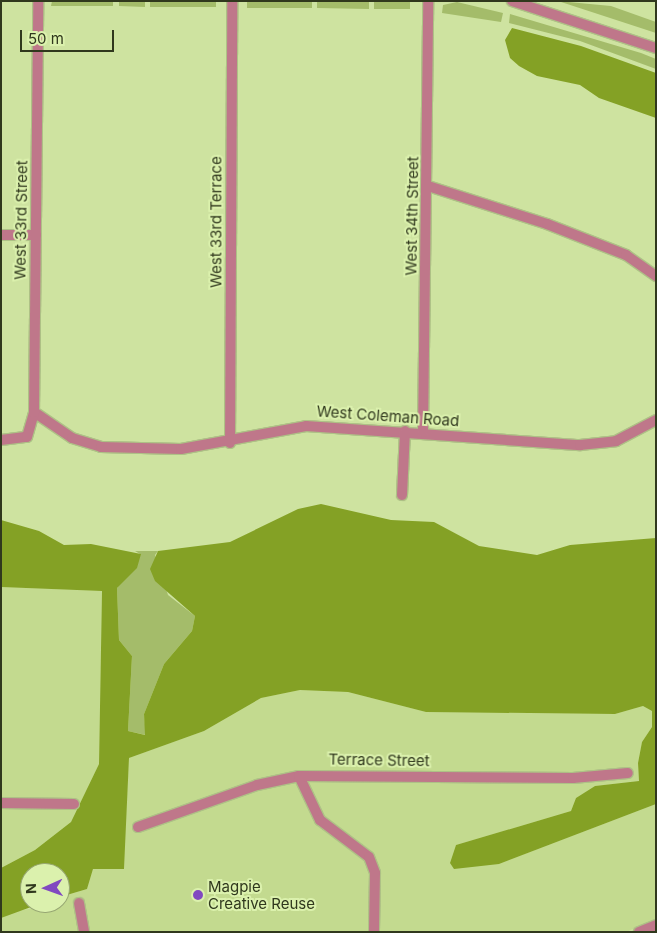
<!DOCTYPE html>
<style>
body{margin:0}
#map{position:relative;width:657px;height:933px;overflow:hidden;background:#cee3a0;font-family:Inter,sans-serif}
div>[style]{position:absolute}
[style*='--x']{left:calc(var(--x)*1px);top:calc(var(--y)*1px);width:calc(var(--w)*1px);rotate:calc(var(--a)*1deg)}
.built>*{inset:0;background:#c3da8f}
.green>*{inset:0;background:#a4bc6a}
.forest>*{inset:0;background:#84a125}
.roads{filter:drop-shadow(1px 0 #aec186) drop-shadow(-1px 0 #aec186) drop-shadow(0 1px #aec186) drop-shadow(0 -1px #aec186)}
.minor>*{height:10px;margin:-5px;padding:0 5px;transform-origin:5px;border-radius:5px;background:#bf778a}
.tertiary>*{height:10px;margin:-5px;padding:0 5px;transform-origin:5px;border-radius:5px;background:#bf778a}
.dots>*{width:14px;height:14px;translate:-50% -50%;box-sizing:border-box;border:2px solid #dbf1ad;border-radius:50%}
span{translate:-50% -50%;white-space:nowrap;text-align:center;line-height:1.15;-webkit-text-stroke:4px #dbf1ad;paint-order:stroke}
.street-label{font-size:15px;color:#30381d}
.poi-label{font-size:15px;color:#30381d}
.left{translate:0 -50%;text-align:left}
.frame{position:absolute;inset:0;border:2px solid #30381d;pointer-events:none}
.north{position:absolute;left:20px;top:863px;width:50px;height:50px;box-sizing:border-box;background:#dbf1ad;border:1px solid #97a773;border-radius:50%;rotate:268deg;font-size:14px;font-weight:700;line-height:20px;text-align:center;color:#30381d}
.north::after{content:'';display:block;margin:auto;width:18px;height:22px;background:#8149c0;clip-path:polygon(50% 0,100% 100%,50% 72%,0 100%)}
.scale{position:absolute;left:20px;top:30px;width:94px;height:22px;box-sizing:border-box;border:2px solid #30381d;border-top:0;padding-left:6px;font-size:15px;line-height:18px;white-space:nowrap;color:#30381d;-webkit-text-stroke:4px #dbf1ad;paint-order:stroke}
</style>
<div id="map">
<div class="built">
<i style="clip-path:polygon(1px 587px,102px 591px,99px 764px,71px 822px,35px 850px,1px 868px)"></i>
<i style="clip-path:polygon(300px 690px,348px 692px,426px 712px,615px 714px,643px 706px,652px 711px,652px 727px,642px 742px,638px 763px,639px 781px,595px 786px,576px 798px,571px 811px,456px 845px,450px 863px,499px 864px,656px 804px,656px 919px,626px 932px,1px 932px,1px 918px,13px 912px,60px 903px,60px 897px,87px 889px,93px 869px,123px 869px,129px 758px,204px 731px,261px 698px)"></i>
</div>
<div class="green">
<i style="clip-path:polygon(52px 1px,113px 1px,113px 6px,51px 6px)"></i>
<i style="clip-path:polygon(119px 1px,145px 1px,145px 7px,119px 6px)"></i>
<i style="clip-path:polygon(150px 1px,216px 1px,216px 7px,150px 7px)"></i>
<i style="clip-path:polygon(247px 1px,312px 1px,312px 8px,247px 8px)"></i>
<i style="clip-path:polygon(317px 1px,369px 1px,369px 9px,317px 8px)"></i>
<i style="clip-path:polygon(374px 1px,410px 1px,410px 9px,374px 9px)"></i>
<i style="clip-path:polygon(558px 1px,611px 6px,656px 22px,656px 33px)"></i>
<i style="clip-path:polygon(457px 2px,503px 13px,501px 22px,442px 13px,443px 5px)"></i>
<i style="clip-path:polygon(510px 14px,641px 53px,656px 59px,656px 69px,580px 41px,509px 23px)"></i>
<i style="clip-path:polygon(135px 551px,158px 551px,155px 555px,168px 595px,195px 616px,192px 631px,164px 664px,144px 714px,146px 735px,128px 731px,132px 656px,119px 640px,117px 588px,140px 554px)"></i>
</div>
<div class="forest">
<i style="clip-path:polygon(512px 28px,581px 46px,656px 73px,656px 118px,599px 98px,580px 85px,537px 76px,519px 66px,510px 58px,505px 40px)"></i>
<i style="clip-path:polygon(321px 504px,391px 520px,434px 522px,479px 546px,537px 555px,570px 545px,656px 538px,656px 804px,499px 864px,454px 869px,450px 863px,456px 845px,571px 811px,576px 798px,595px 786px,639px 781px,638px 763px,642px 742px,652px 727px,652px 711px,643px 706px,615px 714px,426px 712px,348px 692px,300px 690px,261px 698px,204px 731px,129px 758px,124px 869px,93px 869px,87px 889px,60px 897px,60px 873px,30px 873px,30px 903px,42px 903px,1px 918px,1px 868px,35px 850px,71px 822px,99px 764px,102px 591px,1px 587px,1px 520px,39px 531px,64px 545px,91px 544px,141px 554px,137px 568px,117px 588px,119px 640px,132px 656px,128px 731px,145px 735px,144px 714px,164px 664px,192px 631px,195px 616px,155px 581px,150px 569px,158px 551px,230px 542px,298px 509px)"></i>
</div>
<div class="roads">
<div class="minor">
<i style="--x:512;--y:1;--w:151;--a:18.1"></i>
<i style="--x:428;--y:186;--w:125;--a:17.7"></i>
<i style="--x:547;--y:224;--w:85;--a:21.4"></i>
<i style="--x:626;--y:255;--w:37;--a:35"></i>
<i style="--x:1;--y:235;--w:35;--a:0"></i>
<i style="--x:34;--y:412;--w:46;--a:34.4"></i>
<i style="--x:72;--y:438;--w:30;--a:17"></i>
<i style="--x:101;--y:447;--w:80;--a:1.4"></i>
<i style="--x:181;--y:449;--w:127;--a:-10.4"></i>
<i style="--x:306;--y:426;--w:275;--a:4"></i>
<i style="--x:580;--y:445;--w:36;--a:-6"></i>
<i style="--x:616;--y:441;--w:45;--a:-27.7"></i>
<i style="--x:423;--y:432;--w:431;--a:-89.3"></i>
<i style="--x:1;--y:440;--w:26;--a:-7"></i>
<i style="--x:27;--y:437;--w:26;--a:-74"></i>
<i style="--x:34;--y:412;--w:411;--a:-89.4"></i>
<i style="--x:230;--y:443;--w:442;--a:-89.7"></i>
<i style="--x:402;--y:495;--w:64;--a:-87.3"></i>
<i style="--x:299;--y:776;--w:49;--a:64.5"></i>
<i style="--x:320;--y:820;--w:61;--a:37.1"></i>
<i style="--x:369;--y:857;--w:17;--a:69"></i>
<i style="--x:375;--y:873;--w:59;--a:91"></i>
<i style="--x:1;--y:803;--w:73;--a:0.8"></i>
<i style="--x:138;--y:827;--w:126;--a:-19.4"></i>
<i style="--x:257;--y:785;--w:43;--a:-12.1"></i>
<i style="--x:299;--y:776;--w:274;--a:0.4"></i>
<i style="--x:573;--y:778;--w:55;--a:-5.2"></i>
<i style="--x:79;--y:903;--w:29;--a:80"></i>
</div>
<div class="tertiary">
<i style="--x:639;--y:932;--w:18;--a:-22"></i>
</div>
</div>
<div class="dots">
<i style="left:198px;top:895px;background:#8149c0"></i>
</div>
<div class="street-label">
<span style="left:412px;top:216px;rotate:-89deg">West 34th Street</span>
<span style="left:21px;top:220px;rotate:-89deg">West 33rd Street</span>
<span style="left:216px;top:222px;rotate:-90deg">West 33rd Terrace</span>
<span style="left:388px;top:416px;rotate:4deg">West Coleman Road</span>
<span style="left:379px;top:760px;rotate:1deg">Terrace Street</span>
</div>
<div class="poi-label">
<span class="left" style="left:208px;top:895px">Magpie<br>Creative Reuse</span>
</div>
<div class="frame"></div>
<div class="north">N</div>
<div class="scale">50 m</div>
</div>
